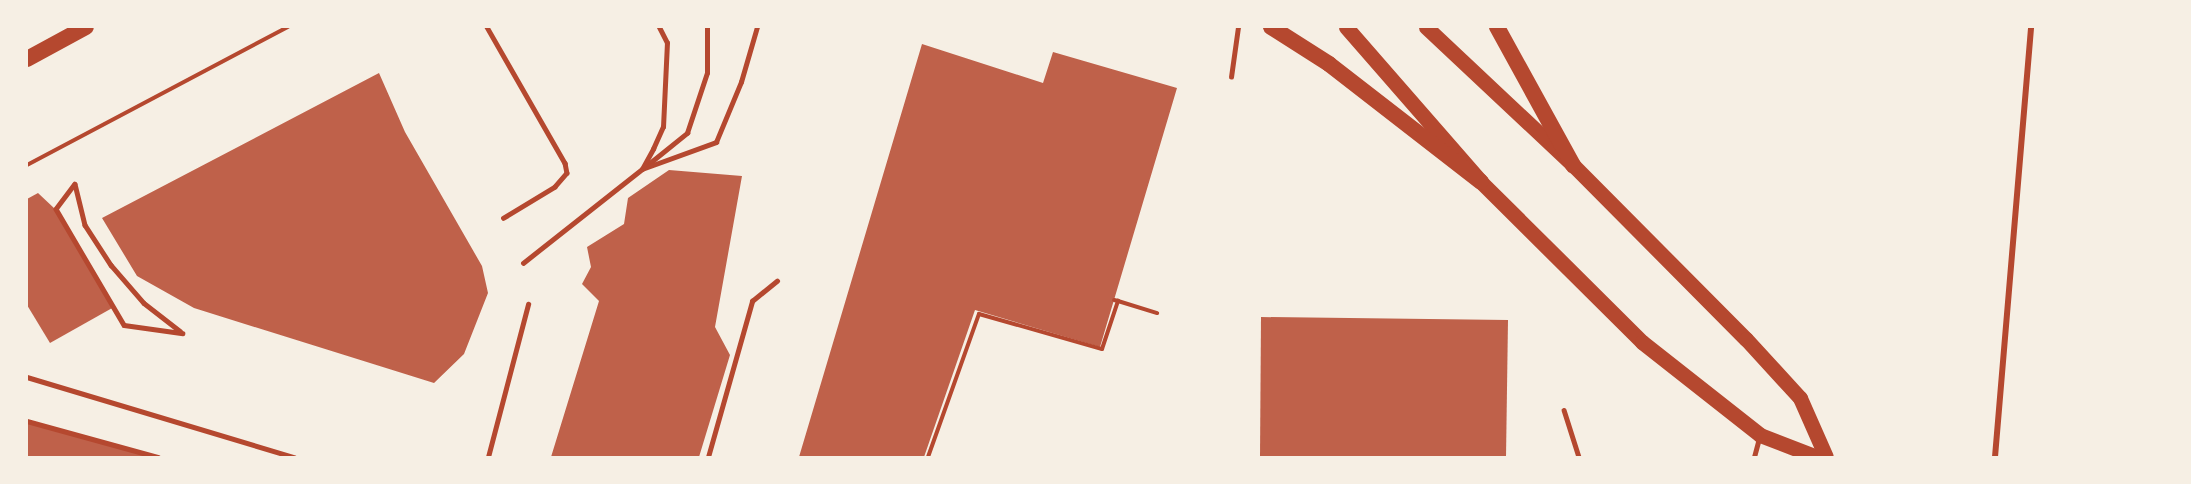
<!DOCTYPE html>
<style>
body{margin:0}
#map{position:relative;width:2191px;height:484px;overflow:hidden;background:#f6efe4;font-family:"Fira Sans Condensed",sans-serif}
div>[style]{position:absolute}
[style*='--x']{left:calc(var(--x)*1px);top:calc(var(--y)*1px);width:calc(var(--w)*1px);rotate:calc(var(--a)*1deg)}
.building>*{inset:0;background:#bf614a}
.path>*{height:4px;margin:-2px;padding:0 2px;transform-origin:2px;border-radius:2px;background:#b5482f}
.service>*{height:4.5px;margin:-2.25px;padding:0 2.25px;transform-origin:2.25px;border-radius:2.25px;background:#b5482f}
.minor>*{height:6px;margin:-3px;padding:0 3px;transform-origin:3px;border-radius:3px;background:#b5482f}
.primary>*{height:15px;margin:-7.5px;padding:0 7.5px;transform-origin:7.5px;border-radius:7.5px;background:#b5482f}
.trunk>*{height:16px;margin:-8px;padding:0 8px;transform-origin:8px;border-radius:8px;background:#b5482f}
span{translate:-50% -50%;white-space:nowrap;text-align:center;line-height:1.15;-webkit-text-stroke:5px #f6efe4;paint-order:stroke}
.frame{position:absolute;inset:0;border:28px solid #f6efe4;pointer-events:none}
</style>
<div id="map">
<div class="building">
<i style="clip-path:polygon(922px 44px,1043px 83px,1053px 52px,1177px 88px,1100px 347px,975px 310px,924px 457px,799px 457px)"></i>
<i style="clip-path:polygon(379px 73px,405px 132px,482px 266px,488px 293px,464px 354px,434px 383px,194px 308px,137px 276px,102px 218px)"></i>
<i style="clip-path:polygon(669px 170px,742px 176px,715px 327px,730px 355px,699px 457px,551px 457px,599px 301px,582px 284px,591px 267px,587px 247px,624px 224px,628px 198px)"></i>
<i style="clip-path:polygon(38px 193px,55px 209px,114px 307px,50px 343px,27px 305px,27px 199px)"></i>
<i style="clip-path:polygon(1261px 317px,1508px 320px,1506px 457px,1260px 457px)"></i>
<i style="clip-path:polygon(27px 423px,147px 456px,147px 457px,27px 457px)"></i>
</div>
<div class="path">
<i style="--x:27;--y:165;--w:295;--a:-27.9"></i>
<i style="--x:1118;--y:301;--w:41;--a:17.1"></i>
<i style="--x:928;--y:457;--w:152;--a:-70.4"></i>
<i style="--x:979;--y:314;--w:128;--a:15.9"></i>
<i style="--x:1102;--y:349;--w:51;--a:-71.6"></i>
<i style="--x:1118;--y:301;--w:4;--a:-166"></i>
</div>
<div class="service">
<i style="--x:487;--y:27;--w:157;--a:60.2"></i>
<i style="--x:565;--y:163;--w:10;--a:79"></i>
<i style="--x:567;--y:173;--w:18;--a:131"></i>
<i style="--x:555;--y:187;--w:60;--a:148.7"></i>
<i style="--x:1231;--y:77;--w:50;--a:-82"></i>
<i style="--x:646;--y:166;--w:53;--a:-38.8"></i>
<i style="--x:687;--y:133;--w:63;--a:-71.6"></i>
<i style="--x:707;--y:73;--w:46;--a:-90"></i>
<i style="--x:642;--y:169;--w:79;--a:-20"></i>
<i style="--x:716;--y:142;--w:65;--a:-67.4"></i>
<i style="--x:741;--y:82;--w:57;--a:-73.8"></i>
<i style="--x:75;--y:184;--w:31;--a:127"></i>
<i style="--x:56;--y:209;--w:134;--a:59.6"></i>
<i style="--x:124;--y:325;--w:59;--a:7.9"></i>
<i style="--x:75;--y:184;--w:42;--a:76.3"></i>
<i style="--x:85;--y:225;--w:48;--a:57"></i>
<i style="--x:111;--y:265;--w:50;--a:49"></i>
<i style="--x:144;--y:303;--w:46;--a:37.9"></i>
<i style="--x:523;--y:263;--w:152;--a:-38.3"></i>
<i style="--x:642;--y:169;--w:23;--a:-61"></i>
<i style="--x:653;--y:149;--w:24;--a:-66"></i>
<i style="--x:663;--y:127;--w:84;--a:-87.3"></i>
<i style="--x:667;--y:43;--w:18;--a:-117"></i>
<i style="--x:27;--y:377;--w:279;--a:16.7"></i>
<i style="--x:1564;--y:410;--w:49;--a:72.3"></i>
<i style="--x:27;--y:421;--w:136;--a:15.4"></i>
<i style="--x:488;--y:457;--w:158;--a:-75.3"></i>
<i style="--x:708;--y:457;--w:162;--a:-74.2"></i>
<i style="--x:752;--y:301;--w:32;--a:-39"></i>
<i style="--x:1754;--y:457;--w:20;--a:-75"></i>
</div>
<div class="minor">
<i style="--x:1995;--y:457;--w:432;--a:-85.2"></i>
</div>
<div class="primary">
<i style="--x:1346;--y:27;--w:206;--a:48.9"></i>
<i style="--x:1481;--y:182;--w:227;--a:44.8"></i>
<i style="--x:1642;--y:342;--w:150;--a:38.2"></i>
<i style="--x:1760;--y:435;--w:61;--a:21.1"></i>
<i style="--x:1426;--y:27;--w:202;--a:43.2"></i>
<i style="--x:1573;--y:165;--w:245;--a:45.2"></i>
<i style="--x:1746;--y:339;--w:80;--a:47.5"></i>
<i style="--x:1800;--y:398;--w:64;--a:66.2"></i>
</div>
<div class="trunk">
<i style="--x:1271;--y:27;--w:69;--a:32.5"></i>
<i style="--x:1329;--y:64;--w:192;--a:37.8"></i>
<i style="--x:1497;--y:27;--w:158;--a:61.2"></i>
<i style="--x:27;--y:59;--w:67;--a:-28.5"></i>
</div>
<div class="frame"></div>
</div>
